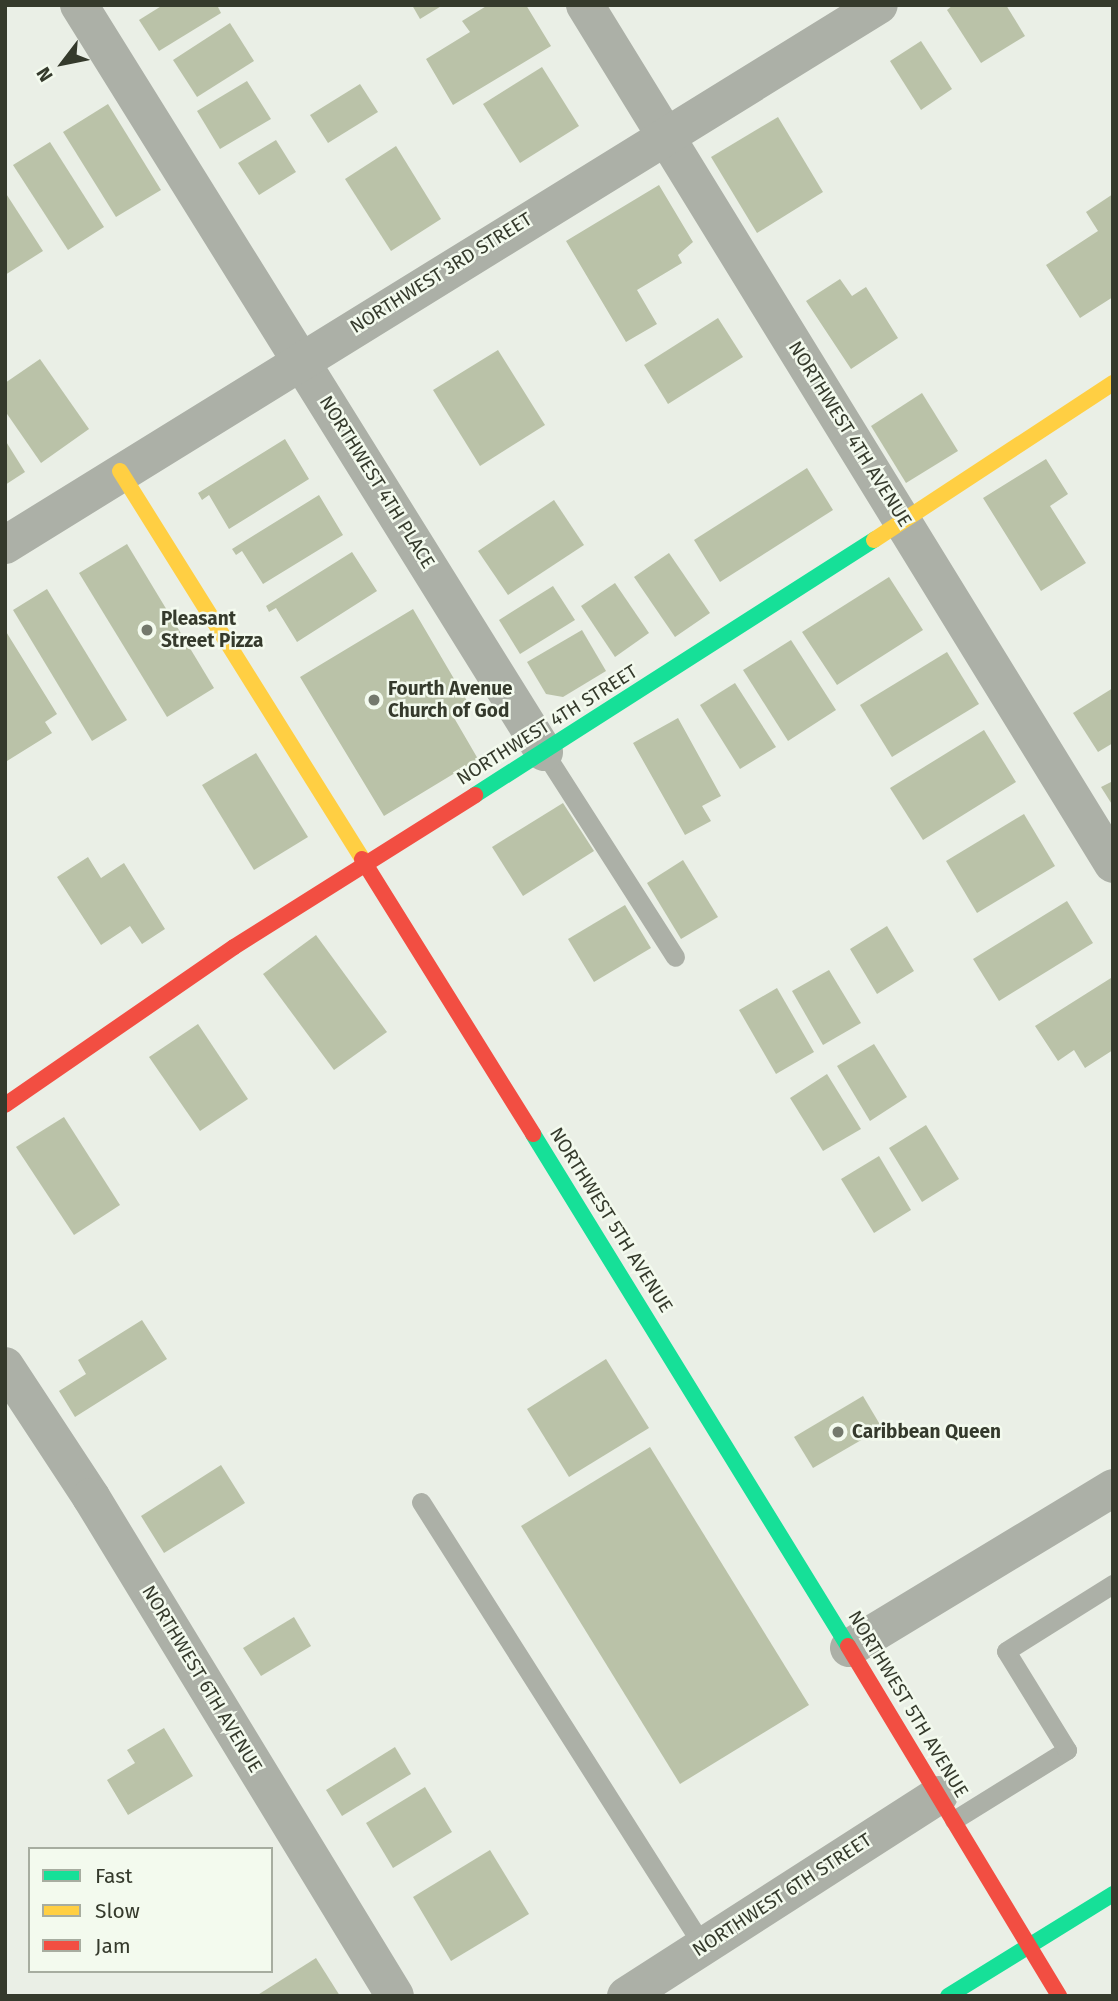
<!DOCTYPE html>
<style>
body{margin:0}
#map{position:relative;width:1118px;height:2001px;overflow:hidden;background:#eaefe6;font-family:"Fira Sans",sans-serif}
div>[style]{position:absolute}
[style*='--x']{left:calc(var(--x)*1px);top:calc(var(--y)*1px);width:calc(var(--w)*1px);rotate:calc(var(--a)*1deg)}
.building>*{inset:0;background:#bac2a8}
.lane>*{height:19px;margin:-9.5px;padding:0 9.5px;transform-origin:9.5px;border-radius:9.5px;background:#acb0a7}
.street>*{height:38px;margin:-19px;padding:0 19px;transform-origin:19px;border-radius:19px;background:#acb0a7}
.fast>*{height:16px;margin:-8px;padding:0 8px;transform-origin:8px;border-radius:8px;background:#16e098}
.slow>*{height:16px;margin:-8px;padding:0 8px;transform-origin:8px;border-radius:8px;background:#ffcf43}
.jam>*{height:16px;margin:-8px;padding:0 8px;transform-origin:8px;border-radius:8px;background:#f24e42}
.dots>*{width:19px;height:19px;translate:-50% -50%;box-sizing:border-box;border:4px solid #f3faee;border-radius:50%}
span{translate:-50% -50%;white-space:nowrap;text-align:center;line-height:1.15;-webkit-text-stroke:5px #f3faee;paint-order:stroke}
.street-label{font-size:19px;color:#353a2c}
.poi-label{font-size:19px;color:#353a2c;font-weight:700}
.left{translate:0 -50%;text-align:left}
.frame{position:absolute;inset:0;border:7px solid #353a2c;pointer-events:none}
.legend{position:absolute;left:28px;top:1847px;width:245px;height:126px;box-sizing:border-box;background:#f3faee;border:2px solid #a7ada0;margin:0;padding:9px 12px;list-style:none;font-size:21px;color:#353a2c}
.legend li{display:flex;align-items:center;gap:14px;height:35px}
.legend b{width:35px;border:2px solid #a7ada0}
.north{position:absolute;left:28px;top:28px;width:70px;height:70px;-webkit-text-stroke:5px #f3faee;paint-order:stroke;rotate:238deg;font-size:19px;font-weight:700;line-height:28px;text-align:center;color:#353a2c}
.north::after{content:'';display:block;margin:auto;width:24px;height:32px;background:#353a2c;clip-path:polygon(50% 0,100% 100%,50% 72%,0 100%)}
</style>
<div id="map">
<div class="building">
<i style="clip-path:polygon(163px 5px,217px 5px,221px 13px,159px 51px,139px 20px)"></i>
<i style="clip-path:polygon(412px 5px,443px 5px,420px 19px)"></i>
<i style="clip-path:polygon(488px 5px,526px 5px,551px 46px,453px 105px,426px 59px,470px 32px,462px 21px)"></i>
<i style="clip-path:polygon(953px 5px,1006px 5px,1025px 36px,981px 63px,947px 10px)"></i>
<i style="clip-path:polygon(230px 23px,254px 61px,197px 97px,173px 60px)"></i>
<i style="clip-path:polygon(921px 41px,952px 89px,921px 110px,890px 61px)"></i>
<i style="clip-path:polygon(542px 67px,579px 126px,520px 163px,483px 104px)"></i>
<i style="clip-path:polygon(247px 81px,271px 119px,220px 149px,197px 111px)"></i>
<i style="clip-path:polygon(360px 84px,378px 112px,328px 143px,310px 115px)"></i>
<i style="clip-path:polygon(108px 104px,161px 190px,116px 217px,63px 132px)"></i>
<i style="clip-path:polygon(778px 117px,823px 192px,757px 233px,711px 157px)"></i>
<i style="clip-path:polygon(276px 140px,296px 172px,259px 195px,238px 163px)"></i>
<i style="clip-path:polygon(50px 142px,104px 227px,68px 250px,13px 165px)"></i>
<i style="clip-path:polygon(396px 146px,441px 219px,391px 251px,345px 179px)"></i>
<i style="clip-path:polygon(659px 185px,693px 242px,678px 255px,682px 263px,637px 290px,657px 324px,626px 342px,566px 241px)"></i>
<i style="clip-path:polygon(5px 192px,43px 251px,5px 275px)"></i>
<i style="clip-path:polygon(1113px 194px,1113px 297px,1080px 318px,1046px 265px,1098px 231px,1086px 212px)"></i>
<i style="clip-path:polygon(840px 279px,852px 296px,866px 287px,898px 338px,851px 369px,806px 301px)"></i>
<i style="clip-path:polygon(718px 318px,743px 357px,668px 404px,644px 365px)"></i>
<i style="clip-path:polygon(498px 350px,545px 425px,480px 466px,433px 390px)"></i>
<i style="clip-path:polygon(40px 359px,89px 429px,41px 463px,5px 411px,5px 383px)"></i>
<i style="clip-path:polygon(922px 393px,958px 451px,906px 483px,871px 426px)"></i>
<i style="clip-path:polygon(285px 439px,309px 479px,229px 529px,209px 495px,202px 500px,198px 493px)"></i>
<i style="clip-path:polygon(5px 440px,25px 472px,5px 485px)"></i>
<i style="clip-path:polygon(1046px 459px,1068px 494px,1050px 506px,1086px 563px,1041px 591px,983px 498px)"></i>
<i style="clip-path:polygon(807px 468px,833px 510px,720px 582px,694px 540px)"></i>
<i style="clip-path:polygon(319px 495px,343px 535px,263px 584px,242px 551px,236px 555px,232px 549px)"></i>
<i style="clip-path:polygon(554px 500px,584px 545px,508px 595px,478px 551px)"></i>
<i style="clip-path:polygon(127px 544px,214px 688px,167px 717px,79px 573px)"></i>
<i style="clip-path:polygon(352px 552px,377px 591px,297px 642px,276px 608px,269px 612px,266px 606px)"></i>
<i style="clip-path:polygon(669px 553px,710px 613px,675px 637px,634px 577px)"></i>
<i style="clip-path:polygon(889px 577px,923px 630px,837px 685px,802px 632px)"></i>
<i style="clip-path:polygon(615px 583px,649px 633px,615px 657px,581px 606px)"></i>
<i style="clip-path:polygon(553px 586px,575px 620px,520px 654px,499px 620px)"></i>
<i style="clip-path:polygon(47px 589px,127px 720px,92px 741px,13px 610px)"></i>
<i style="clip-path:polygon(413px 609px,470px 706px,453px 716px,478px 759px,384px 816px,300px 677px)"></i>
<i style="clip-path:polygon(5px 630px,57px 714px,45px 722px,52px 733px,7px 761px)"></i>
<i style="clip-path:polygon(582px 630px,606px 671px,563px 697px,546px 694px,527px 662px)"></i>
<i style="clip-path:polygon(791px 640px,836px 710px,788px 741px,743px 670px)"></i>
<i style="clip-path:polygon(947px 652px,979px 704px,892px 757px,860px 705px)"></i>
<i style="clip-path:polygon(735px 683px,776px 747px,740px 769px,700px 705px)"></i>
<i style="clip-path:polygon(1113px 688px,1113px 743px,1098px 752px,1073px 713px)"></i>
<i style="clip-path:polygon(678px 718px,721px 796px,702px 806px,711px 821px,685px 835px,633px 743px)"></i>
<i style="clip-path:polygon(984px 730px,1016px 782px,923px 840px,890px 788px)"></i>
<i style="clip-path:polygon(256px 753px,308px 837px,254px 870px,202px 785px)"></i>
<i style="clip-path:polygon(1113px 781px,1113px 806px,1101px 787px)"></i>
<i style="clip-path:polygon(563px 803px,594px 851px,523px 896px,492px 847px)"></i>
<i style="clip-path:polygon(1024px 814px,1055px 866px,977px 913px,946px 861px)"></i>
<i style="clip-path:polygon(88px 857px,101px 878px,124px 863px,165px 929px,142px 944px,130px 926px,101px 945px,57px 877px)"></i>
<i style="clip-path:polygon(683px 860px,718px 917px,681px 939px,647px 883px)"></i>
<i style="clip-path:polygon(1067px 901px,1093px 943px,999px 1001px,973px 959px)"></i>
<i style="clip-path:polygon(625px 905px,651px 948px,594px 982px,568px 939px)"></i>
<i style="clip-path:polygon(887px 926px,914px 971px,877px 994px,850px 949px)"></i>
<i style="clip-path:polygon(316px 935px,387px 1032px,334px 1070px,263px 974px)"></i>
<i style="clip-path:polygon(829px 970px,861px 1023px,823px 1045px,792px 991px)"></i>
<i style="clip-path:polygon(1111px 978px,1113px 1050px,1085px 1068px,1074px 1050px,1058px 1061px,1035px 1026px)"></i>
<i style="clip-path:polygon(777px 988px,814px 1052px,776px 1074px,739px 1010px)"></i>
<i style="clip-path:polygon(198px 1024px,248px 1099px,200px 1131px,149px 1057px)"></i>
<i style="clip-path:polygon(874px 1044px,907px 1097px,870px 1121px,837px 1066px)"></i>
<i style="clip-path:polygon(827px 1074px,861px 1129px,823px 1151px,790px 1098px)"></i>
<i style="clip-path:polygon(64px 1117px,120px 1205px,74px 1235px,16px 1147px)"></i>
<i style="clip-path:polygon(926px 1125px,959px 1179px,922px 1202px,889px 1148px)"></i>
<i style="clip-path:polygon(879px 1156px,911px 1210px,874px 1233px,841px 1179px)"></i>
<i style="clip-path:polygon(142px 1320px,167px 1359px,75px 1417px,59px 1391px,86px 1374px,78px 1360px)"></i>
<i style="clip-path:polygon(606px 1359px,649px 1428px,569px 1477px,527px 1409px)"></i>
<i style="clip-path:polygon(863px 1396px,882px 1428px,813px 1468px,794px 1437px)"></i>
<i style="clip-path:polygon(650px 1447px,809px 1705px,680px 1784px,521px 1526px)"></i>
<i style="clip-path:polygon(221px 1465px,245px 1503px,164px 1553px,141px 1516px)"></i>
<i style="clip-path:polygon(294px 1617px,311px 1646px,261px 1676px,243px 1648px)"></i>
<i style="clip-path:polygon(164px 1728px,193px 1776px,128px 1815px,107px 1780px,135px 1763px,127px 1750px)"></i>
<i style="clip-path:polygon(395px 1747px,411px 1774px,342px 1816px,326px 1790px)"></i>
<i style="clip-path:polygon(425px 1787px,452px 1832px,393px 1868px,366px 1823px)"></i>
<i style="clip-path:polygon(490px 1850px,529px 1914px,451px 1961px,413px 1897px)"></i>
<i style="clip-path:polygon(316px 1958px,340px 1996px,256px 1996px)"></i>
</div>
<div class="lane">
<i style="--x:544;--y:752;--w:243;--a:57.4"></i>
<i style="--x:421;--y:1502;--w:526;--a:57.58"></i>
<i style="--x:954;--y:1820;--w:133;--a:-31.8"></i>
<i style="--x:1067;--y:1750;--w:116;--a:-121.6"></i>
<i style="--x:1006;--y:1651;--w:126;--a:-32.1"></i>
</div>
<div class="street">
<i style="--x:79;--y:5;--w:880;--a:58.1"></i>
<i style="--x:585;--y:5;--w:1008;--a:58.42"></i>
<i style="--x:5;--y:545;--w:1027;--a:-31.71"></i>
<i style="--x:5;--y:1366;--w:157;--a:56.7"></i>
<i style="--x:91;--y:1497;--w:584;--a:58.65"></i>
<i style="--x:849;--y:1648;--w:309;--a:-31.2"></i>
<i style="--x:626;--y:1996;--w:372;--a:-32.7"></i>
</div>
<div class="fast">
<i style="--x:475;--y:795;--w:474;--a:-32.6"></i>
<i style="--x:533;--y:1134;--w:601;--a:58.4"></i>
<i style="--x:948;--y:1996;--w:194;--a:-31.7"></i>
</div>
<div class="slow">
<i style="--x:120;--y:471;--w:457;--a:58"></i>
<i style="--x:874;--y:540;--w:286;--a:-33.3"></i>
</div>
<div class="jam">
<i style="--x:362;--y:859;--w:324;--a:58.1"></i>
<i style="--x:5;--y:1105;--w:278;--a:-34.6"></i>
<i style="--x:234;--y:947;--w:285;--a:-32.2"></i>
<i style="--x:848;--y:1646;--w:409;--a:58.9"></i>
</div>
<div class="dots">
<i style="left:147px;top:630px;background:#74796d"></i>
<i style="left:374px;top:700px;background:#74796d"></i>
<i style="left:838px;top:1432px;background:#74796d"></i>
</div>
<div class="street-label">
<span style="left:441px;top:273px;rotate:-32deg">NORTHWEST 3RD STREET</span>
<span style="left:850px;top:434px;rotate:58deg">NORTHWEST 4TH AVENUE</span>
<span style="left:377px;top:482px;rotate:58deg">NORTHWEST 4TH PLACE</span>
<span style="left:547px;top:725px;rotate:-32deg">NORTHWEST 4TH STREET</span>
<span style="left:611px;top:1220px;rotate:58deg">NORTHWEST 5TH AVENUE</span>
<span style="left:202px;top:1679px;rotate:59deg">NORTHWEST 6TH AVENUE</span>
<span style="left:908px;top:1704px;rotate:59deg">NORTHWEST 5TH AVENUE</span>
<span style="left:782px;top:1895px;rotate:-33deg">NORTHWEST 6TH STREET</span>
</div>
<div class="poi-label">
<span class="left" style="left:161px;top:630px">Pleasant<br>Street Pizza</span>
<span class="left" style="left:388px;top:700px">Fourth Avenue<br>Church of God</span>
<span class="left" style="left:852px;top:1432px">Caribbean Queen</span>
</div>
<div class="frame"></div>
<ul class="legend">
<li><b style="height:9px;background:#16e098"></b>Fast</li>
<li><b style="height:9px;background:#ffcf43"></b>Slow</li>
<li><b style="height:9px;background:#f24e42"></b>Jam</li>
</ul>
<div class="north">N</div>
</div>
